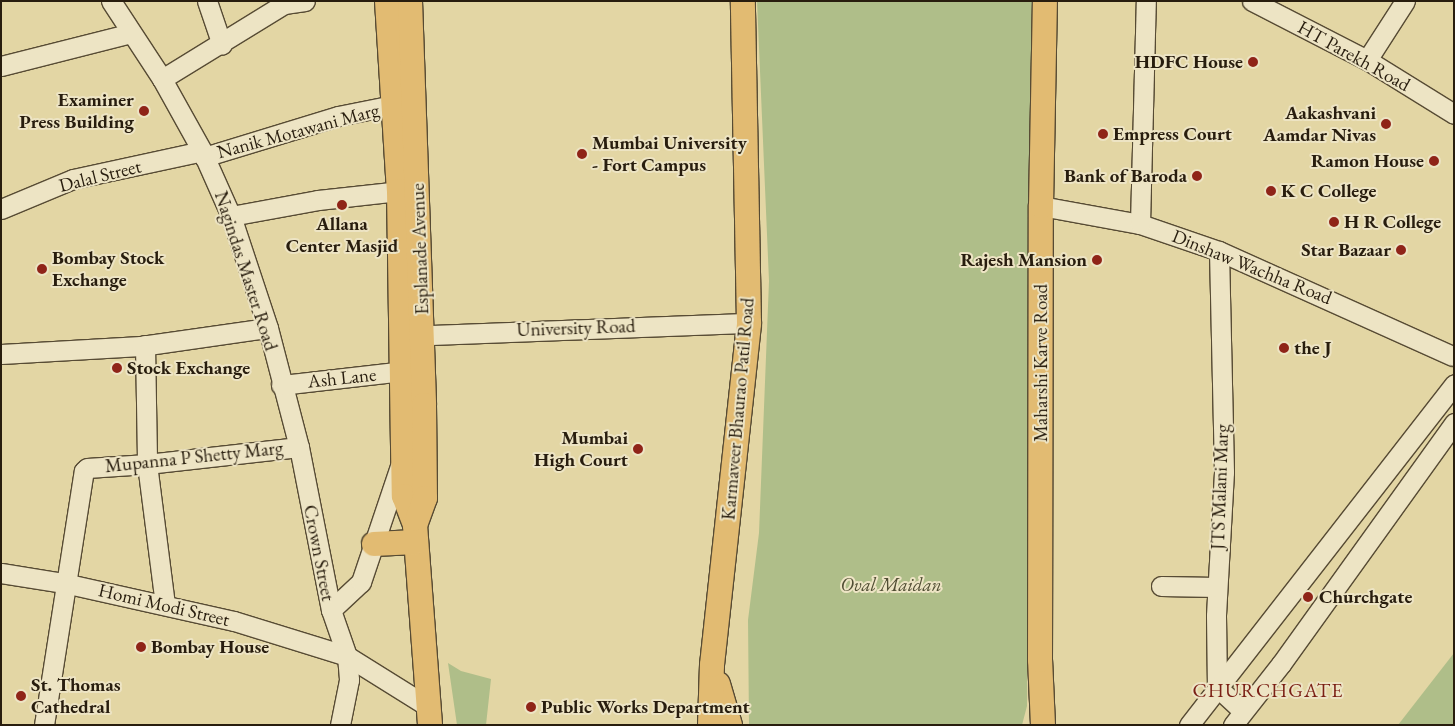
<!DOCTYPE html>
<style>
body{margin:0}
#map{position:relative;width:1455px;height:726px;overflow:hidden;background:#e3d6a4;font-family:"EB Garamond",serif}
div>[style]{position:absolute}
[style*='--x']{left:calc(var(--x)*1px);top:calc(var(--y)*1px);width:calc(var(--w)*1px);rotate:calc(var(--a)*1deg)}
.green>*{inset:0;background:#afbe89}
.roads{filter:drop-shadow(1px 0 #574b34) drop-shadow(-1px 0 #574b34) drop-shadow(0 1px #574b34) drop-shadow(0 -1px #574b34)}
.minor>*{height:19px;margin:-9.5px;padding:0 9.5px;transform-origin:9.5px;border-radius:9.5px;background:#ede4c4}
.major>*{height:24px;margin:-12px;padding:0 12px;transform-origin:12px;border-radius:12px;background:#e2bb72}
.dots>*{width:14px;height:14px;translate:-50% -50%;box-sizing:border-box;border:2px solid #ede4c4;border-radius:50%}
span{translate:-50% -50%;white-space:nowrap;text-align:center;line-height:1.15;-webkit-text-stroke:4px #ede4c4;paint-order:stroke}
.street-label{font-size:19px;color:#281d0e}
.poi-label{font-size:19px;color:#281d0e;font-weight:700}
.right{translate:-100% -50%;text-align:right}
.left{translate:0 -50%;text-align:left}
.park-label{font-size:19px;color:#504d33;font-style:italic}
.neighbourhood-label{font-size:20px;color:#7a1f14;letter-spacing:1px}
.frame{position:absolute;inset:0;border:2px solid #281d0e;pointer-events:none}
</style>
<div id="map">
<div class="green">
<i style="clip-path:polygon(757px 1px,1032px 1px,1027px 706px,1022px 725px,749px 725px,748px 620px,759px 533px,769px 281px)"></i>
<i style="clip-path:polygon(1454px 653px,1454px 725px,1398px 725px)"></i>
<i style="clip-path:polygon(448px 663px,461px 671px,491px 679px,486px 725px,457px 725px)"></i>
</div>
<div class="roads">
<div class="minor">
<i style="--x:111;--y:1;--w:93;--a:56.8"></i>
<i style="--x:162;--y:79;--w:82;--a:60.9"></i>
<i style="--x:202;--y:151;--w:71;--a:66"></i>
<i style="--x:231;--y:216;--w:118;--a:71.7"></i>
<i style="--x:268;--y:328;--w:123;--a:75.4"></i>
<i style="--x:299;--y:447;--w:166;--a:78.9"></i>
<i style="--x:331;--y:610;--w:49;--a:70.8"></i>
<i style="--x:347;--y:656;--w:24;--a:85"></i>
<i style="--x:349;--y:680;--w:46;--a:101.3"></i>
<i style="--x:207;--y:1;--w:46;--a:71.2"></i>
<i style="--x:1252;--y:1;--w:129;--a:27.2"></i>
<i style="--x:1367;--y:60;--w:102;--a:31.8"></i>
<i style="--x:1367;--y:60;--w:70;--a:-57.2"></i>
<i style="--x:1;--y:66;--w:134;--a:-14.2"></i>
<i style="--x:162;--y:79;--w:143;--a:-31.6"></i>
<i style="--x:284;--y:4;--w:21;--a:-8"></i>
<i style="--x:204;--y:157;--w:140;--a:-17"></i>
<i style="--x:338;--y:116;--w:56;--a:-11.3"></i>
<i style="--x:1041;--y:206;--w:101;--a:10.3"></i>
<i style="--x:1140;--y:224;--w:83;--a:18.9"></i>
<i style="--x:1219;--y:251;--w:256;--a:24.2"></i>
<i style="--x:1;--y:209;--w:78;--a:-22.6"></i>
<i style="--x:73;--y:179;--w:132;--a:-12.2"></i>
<i style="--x:231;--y:216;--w:88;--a:-10.4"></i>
<i style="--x:318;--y:200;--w:81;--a:-6.3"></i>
<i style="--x:1140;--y:224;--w:223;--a:-88.5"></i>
<i style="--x:1219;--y:251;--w:221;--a:88.7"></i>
<i style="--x:1224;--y:472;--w:144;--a:93.2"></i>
<i style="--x:1216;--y:616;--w:71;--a:89.2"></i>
<i style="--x:1217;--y:687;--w:35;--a:43"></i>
<i style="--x:408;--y:336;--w:341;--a:-2.2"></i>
<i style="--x:145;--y:345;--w:119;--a:89"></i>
<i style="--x:147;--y:464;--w:142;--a:82.7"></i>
<i style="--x:1;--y:354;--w:140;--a:-3.3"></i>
<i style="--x:141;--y:346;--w:128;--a:-8.1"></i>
<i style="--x:281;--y:385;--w:124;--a:-6.5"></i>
<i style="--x:1;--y:573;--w:64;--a:9"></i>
<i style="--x:64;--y:583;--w:174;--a:12.6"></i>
<i style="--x:234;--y:621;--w:118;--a:17.2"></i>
<i style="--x:347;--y:656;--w:94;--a:32"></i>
<i style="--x:1161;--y:586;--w:56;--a:1"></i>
<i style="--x:331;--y:610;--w:41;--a:-43"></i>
<i style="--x:361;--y:582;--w:122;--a:-71.4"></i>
<i style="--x:44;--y:725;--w:257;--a:-81.1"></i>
<i style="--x:84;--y:471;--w:4;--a:-45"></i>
<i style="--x:87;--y:468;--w:60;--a:-3.8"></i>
<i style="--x:147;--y:464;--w:153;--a:-6.4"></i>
<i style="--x:1189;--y:725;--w:432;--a:-52.1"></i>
<i style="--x:1233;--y:725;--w:78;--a:-51.8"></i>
<i style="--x:1281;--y:664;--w:297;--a:-54.3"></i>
</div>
<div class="major">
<i style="--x:387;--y:1;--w:190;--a:86.4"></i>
<i style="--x:399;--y:191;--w:305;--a:89.1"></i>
<i style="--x:404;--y:496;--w:31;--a:69"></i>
<i style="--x:415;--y:525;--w:201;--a:85.7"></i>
<i style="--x:410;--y:1;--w:404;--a:88"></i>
<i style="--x:424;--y:405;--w:93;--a:89.4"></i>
<i style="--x:425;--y:498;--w:29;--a:110"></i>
<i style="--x:374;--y:544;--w:42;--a:-2.7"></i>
<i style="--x:718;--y:684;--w:43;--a:73.7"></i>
<i style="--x:710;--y:725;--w:60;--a:-88.1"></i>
<i style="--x:712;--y:665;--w:344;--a:-83.8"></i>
<i style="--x:749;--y:323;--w:322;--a:-91.1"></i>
<i style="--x:1043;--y:725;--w:65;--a:-92.6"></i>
<i style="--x:1040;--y:660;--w:454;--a:-89.9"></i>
<i style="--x:1041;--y:206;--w:205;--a:-88.9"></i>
</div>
</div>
<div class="dots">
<i style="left:1253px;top:62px;background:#8f2418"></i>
<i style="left:144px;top:111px;background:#8f2418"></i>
<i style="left:1386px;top:124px;background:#8f2418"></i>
<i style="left:1103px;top:134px;background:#8f2418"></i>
<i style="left:582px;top:154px;background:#8f2418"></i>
<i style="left:1434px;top:161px;background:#8f2418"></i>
<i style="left:1197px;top:176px;background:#8f2418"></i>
<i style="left:1271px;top:191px;background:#8f2418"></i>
<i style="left:342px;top:205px;background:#8f2418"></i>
<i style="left:1334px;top:222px;background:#8f2418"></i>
<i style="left:1401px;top:250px;background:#8f2418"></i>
<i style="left:1097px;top:260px;background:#8f2418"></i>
<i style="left:42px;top:269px;background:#8f2418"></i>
<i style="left:1284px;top:348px;background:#8f2418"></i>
<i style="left:117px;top:368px;background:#8f2418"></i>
<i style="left:638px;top:449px;background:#8f2418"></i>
<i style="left:1308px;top:597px;background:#8f2418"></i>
<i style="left:141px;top:647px;background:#8f2418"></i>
<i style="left:21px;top:696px;background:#8f2418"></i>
<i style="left:531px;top:707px;background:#8f2418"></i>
</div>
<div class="street-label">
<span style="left:1354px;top:56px;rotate:29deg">HT Parekh Road</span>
<span style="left:298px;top:131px;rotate:-15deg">Nanik Motawani Marg</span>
<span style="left:100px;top:176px;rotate:-14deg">Dalal Street</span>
<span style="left:420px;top:249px;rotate:-92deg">Esplanade Avenue</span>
<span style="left:1252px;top:267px;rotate:22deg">Dinshaw Wachha Road</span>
<span style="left:246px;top:271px;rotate:72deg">Nagindas Master Road</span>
<span style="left:576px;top:328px;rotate:-2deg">University Road</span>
<span style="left:1041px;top:363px;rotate:-90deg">Maharshi Karve Road</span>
<span style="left:342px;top:378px;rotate:-6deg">Ash Lane</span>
<span style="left:738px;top:409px;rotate:-85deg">Karmaveer Bhaurao Patil Road</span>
<span style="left:194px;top:457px;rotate:-6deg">Mupanna P Shetty Marg</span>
<span style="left:1220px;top:487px;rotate:-88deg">JTS Malani Marg</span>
<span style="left:319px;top:553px;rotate:79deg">Crown Street</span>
<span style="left:164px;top:605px;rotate:13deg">Homi Modi Street</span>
</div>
<div class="poi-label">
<span class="right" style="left:1243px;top:62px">HDFC House</span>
<span class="right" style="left:134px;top:111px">Examiner<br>Press Building</span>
<span class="right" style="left:1376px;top:124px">Aakashvani<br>Aamdar Nivas</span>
<span class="left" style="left:1113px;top:134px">Empress Court</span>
<span class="left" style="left:592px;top:154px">Mumbai University<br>- Fort Campus</span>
<span class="right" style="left:1424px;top:161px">Ramon House</span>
<span class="right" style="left:1187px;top:176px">Bank of Baroda</span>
<span class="left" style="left:1281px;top:191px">K C College</span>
<span class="left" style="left:1344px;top:222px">H R College</span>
<span style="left:342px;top:235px">Allana<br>Center Masjid</span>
<span class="right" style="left:1391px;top:250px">Star Bazaar</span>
<span class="left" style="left:52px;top:269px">Bombay Stock<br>Exchange</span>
<span class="right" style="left:1087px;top:260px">Rajesh Mansion</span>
<span class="left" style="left:1294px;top:348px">the J</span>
<span class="left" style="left:127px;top:368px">Stock Exchange</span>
<span class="right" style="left:628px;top:449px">Mumbai<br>High Court</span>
<span class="left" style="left:1319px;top:597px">Churchgate</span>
<span class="left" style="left:151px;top:647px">Bombay House</span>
<span class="left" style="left:31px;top:696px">St. Thomas<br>Cathedral</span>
<span class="left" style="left:541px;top:707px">Public Works Department</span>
</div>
<div class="park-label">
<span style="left:891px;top:585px">Oval Maidan</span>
</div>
<div class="neighbourhood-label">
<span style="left:1268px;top:690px">CHURCHGATE</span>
</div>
<div class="frame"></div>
</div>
